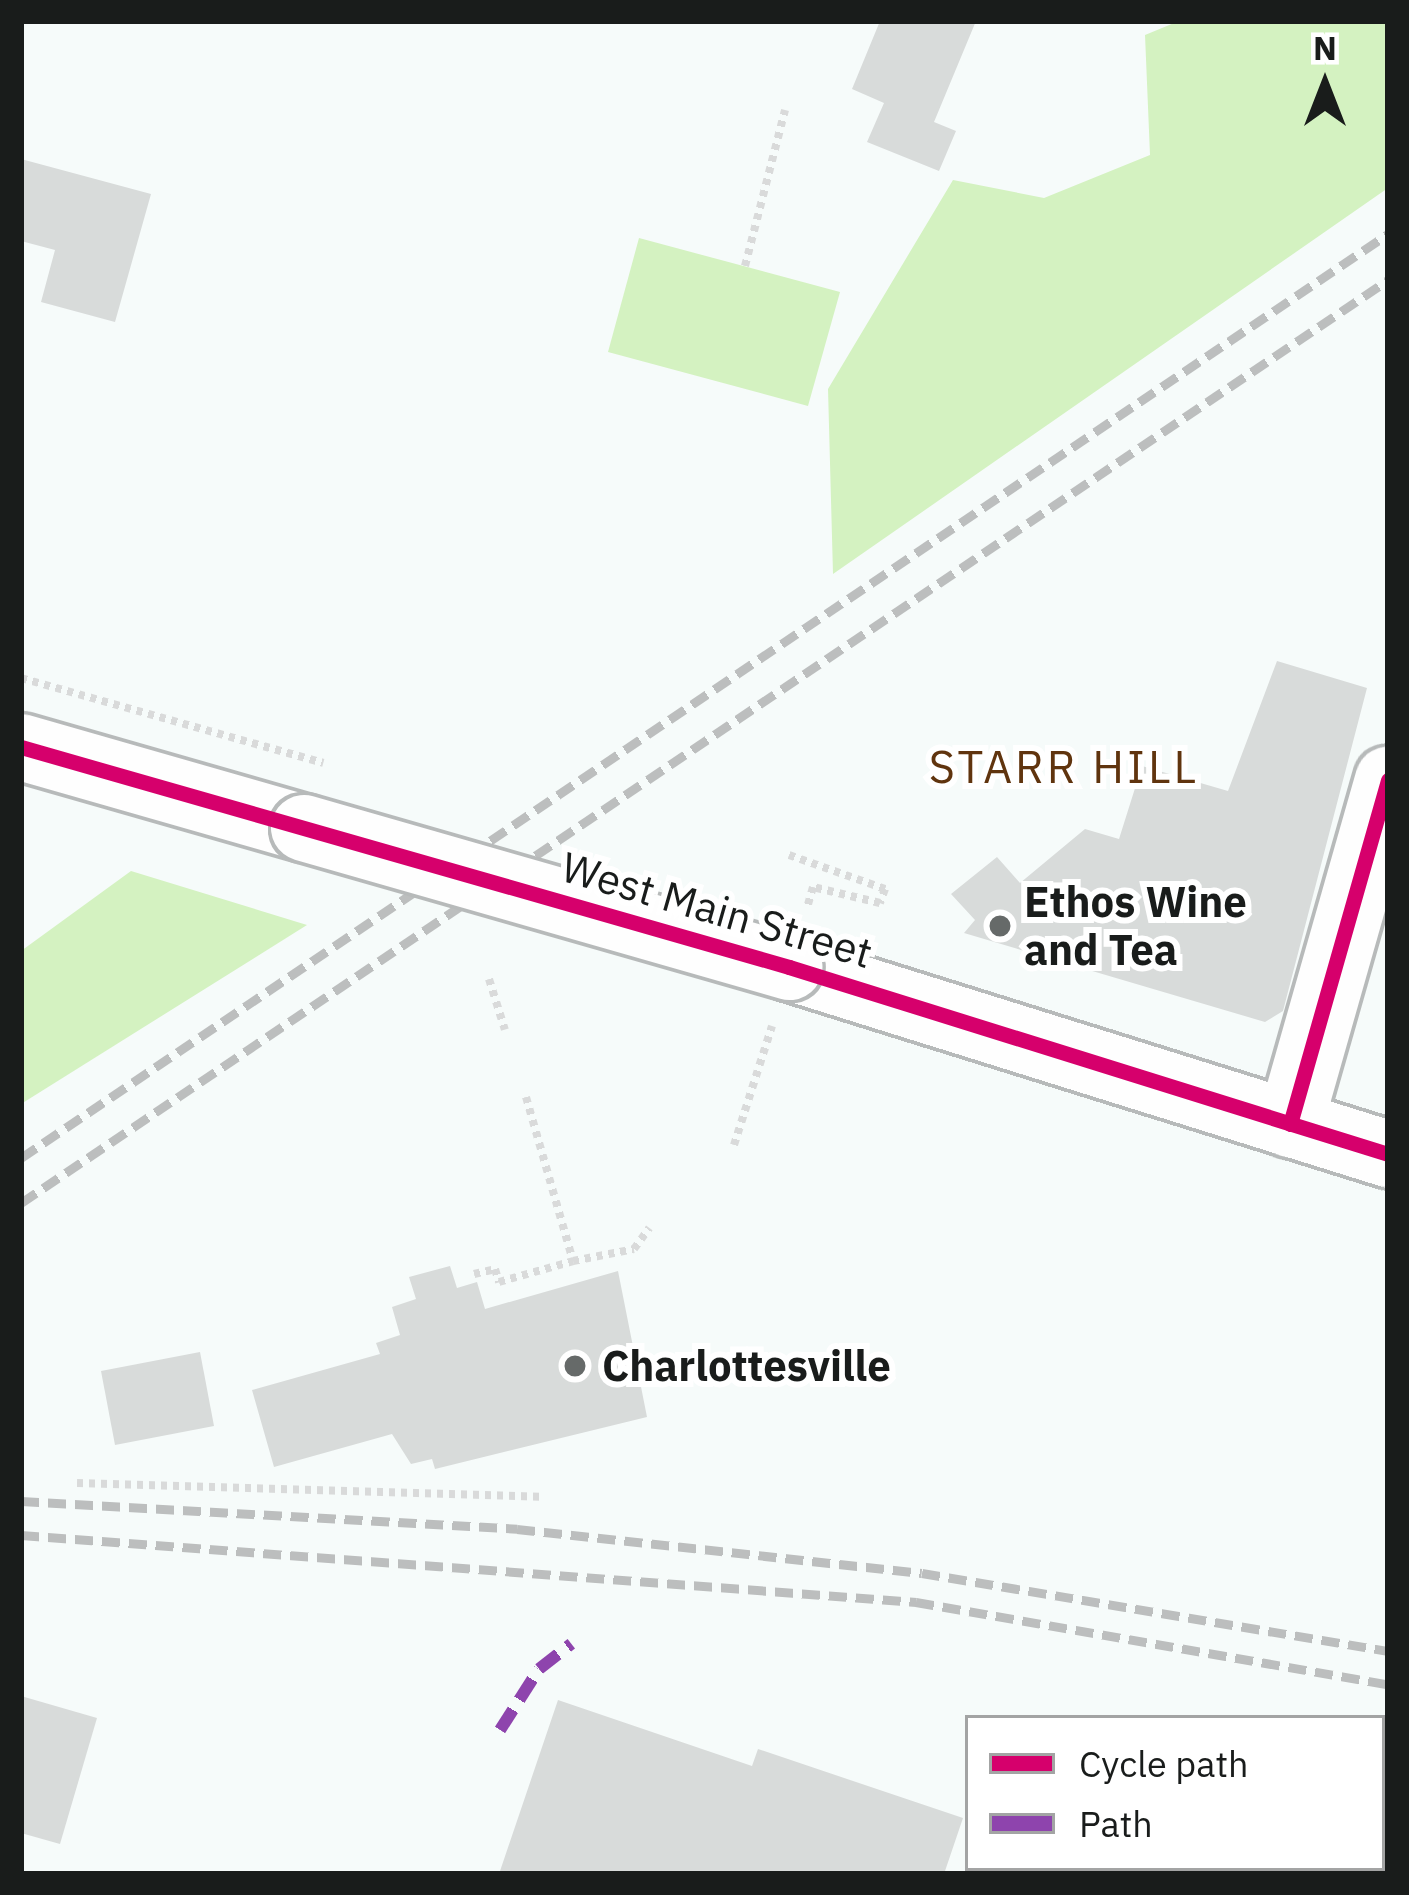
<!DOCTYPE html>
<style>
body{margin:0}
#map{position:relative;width:1409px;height:1895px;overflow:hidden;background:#f6fbfa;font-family:"IBM Plex Sans",sans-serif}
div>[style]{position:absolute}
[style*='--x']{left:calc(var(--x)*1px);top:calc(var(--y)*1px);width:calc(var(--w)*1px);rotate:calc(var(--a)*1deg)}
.green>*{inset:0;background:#d4f2c1}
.building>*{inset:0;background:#d8dbda}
.path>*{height:8px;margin-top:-4px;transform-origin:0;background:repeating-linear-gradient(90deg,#d9dada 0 6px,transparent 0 12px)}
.roads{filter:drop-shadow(3px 0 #b7baba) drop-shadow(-3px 0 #b7baba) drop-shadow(0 3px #b7baba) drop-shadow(0 -3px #b7baba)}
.minor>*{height:66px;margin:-33px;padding:0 33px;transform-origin:33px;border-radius:33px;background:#fefefe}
.primary>*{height:66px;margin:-33px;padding:0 33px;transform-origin:33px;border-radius:33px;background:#fefefe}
.rail>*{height:9px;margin-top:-4.5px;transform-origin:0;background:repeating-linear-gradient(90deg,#bcbebe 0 18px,transparent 0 27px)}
.bridges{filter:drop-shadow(3px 0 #b7baba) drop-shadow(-3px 0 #b7baba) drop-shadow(0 3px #b7baba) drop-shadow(0 -3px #b7baba)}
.primary-bridge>*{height:66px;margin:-33px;padding:0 33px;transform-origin:33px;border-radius:33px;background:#fefefe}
.quiet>*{height:12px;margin-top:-6px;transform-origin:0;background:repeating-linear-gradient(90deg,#8e44ad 0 24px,transparent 0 36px)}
.cycleway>*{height:15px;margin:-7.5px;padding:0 7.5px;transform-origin:7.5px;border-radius:7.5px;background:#d6006c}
.dots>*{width:33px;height:33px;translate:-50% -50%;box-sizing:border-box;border:6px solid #fff;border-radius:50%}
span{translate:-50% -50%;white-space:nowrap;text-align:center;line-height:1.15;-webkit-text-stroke:12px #fff;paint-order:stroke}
.poi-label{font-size:42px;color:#191c1b;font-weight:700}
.left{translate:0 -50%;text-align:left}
.street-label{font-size:42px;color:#191c1b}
.neighbourhood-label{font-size:45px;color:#60340e;letter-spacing:3px}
.frame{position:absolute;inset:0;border:24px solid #191c1b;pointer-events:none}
.legend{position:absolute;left:965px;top:1715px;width:420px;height:156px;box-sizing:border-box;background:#fff;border:3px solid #a3a4a4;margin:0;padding:15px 21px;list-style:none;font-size:36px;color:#191c1b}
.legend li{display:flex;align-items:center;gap:24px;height:60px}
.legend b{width:60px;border:3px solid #a3a4a4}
.north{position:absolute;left:1265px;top:24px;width:120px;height:120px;-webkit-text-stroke:9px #fff;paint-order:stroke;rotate:0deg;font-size:33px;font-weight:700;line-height:48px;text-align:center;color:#191c1b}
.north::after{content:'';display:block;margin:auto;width:42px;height:54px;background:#191c1b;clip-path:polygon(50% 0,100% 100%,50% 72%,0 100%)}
</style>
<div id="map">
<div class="green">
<i style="clip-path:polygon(1179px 21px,1388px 21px,1388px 188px,833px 574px,828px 389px,953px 180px,1044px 198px,1150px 155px,1145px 35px)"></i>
<i style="clip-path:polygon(639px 238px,840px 292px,808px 406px,608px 352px)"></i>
<i style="clip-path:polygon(131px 871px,307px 925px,21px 1104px,21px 951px)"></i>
</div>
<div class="building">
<i style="clip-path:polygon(880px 21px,976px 21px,934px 122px,956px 131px,939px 171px,867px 142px,884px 103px,852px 89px)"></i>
<i style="clip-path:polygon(21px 159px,151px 194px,115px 322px,41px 302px,55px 250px,21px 241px)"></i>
<i style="clip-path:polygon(1277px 661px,1367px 688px,1283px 1011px,1265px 1022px,964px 933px,975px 920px,951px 894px,997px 857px,1020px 883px,1085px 829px,1119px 839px,1142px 766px,1228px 791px)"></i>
<i style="clip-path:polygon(450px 1266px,457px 1288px,477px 1282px,485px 1309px,618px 1271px,647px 1417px,435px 1469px,432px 1459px,411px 1464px,392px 1434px,274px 1467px,252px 1390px,380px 1354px,376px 1343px,400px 1335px,392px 1307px,416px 1299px,409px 1277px)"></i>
<i style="clip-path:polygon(200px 1352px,214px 1426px,115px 1445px,101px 1371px)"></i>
<i style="clip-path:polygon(21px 1696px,97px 1718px,60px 1844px,21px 1833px)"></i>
<i style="clip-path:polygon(558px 1700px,752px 1766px,758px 1749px,963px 1818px,944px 1874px,499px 1874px)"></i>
</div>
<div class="path">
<i style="--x:745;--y:266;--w:161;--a:-75.6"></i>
<i style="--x:21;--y:678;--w:314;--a:15.7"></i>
<i style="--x:789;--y:855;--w:102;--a:19.5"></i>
<i style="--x:885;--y:889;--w:15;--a:110"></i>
<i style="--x:880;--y:903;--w:69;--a:-166.6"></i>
<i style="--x:813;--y:887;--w:19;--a:106"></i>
<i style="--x:489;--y:979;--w:53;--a:72.6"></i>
<i style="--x:526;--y:1097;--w:171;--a:74"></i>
<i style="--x:573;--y:1261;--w:62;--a:-11.1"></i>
<i style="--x:634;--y:1249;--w:26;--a:-54"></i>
<i style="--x:734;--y:1145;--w:125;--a:-72.3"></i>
<i style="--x:474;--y:1274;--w:22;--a:-13"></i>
<i style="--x:495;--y:1269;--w:14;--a:73"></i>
<i style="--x:499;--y:1282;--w:77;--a:-15.8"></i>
<i style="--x:77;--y:1483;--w:463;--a:1.7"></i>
</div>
<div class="roads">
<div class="minor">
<i style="--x:1290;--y:1124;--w:358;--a:-74.1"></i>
</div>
<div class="primary">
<i style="--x:21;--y:747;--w:294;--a:16"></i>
<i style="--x:789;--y:967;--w:628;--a:17.34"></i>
</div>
</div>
<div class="rail">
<i style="--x:21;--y:1158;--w:1650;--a:-34.06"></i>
<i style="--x:21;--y:1203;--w:1649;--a:-34.03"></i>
<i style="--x:21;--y:1501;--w:497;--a:3.2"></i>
<i style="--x:517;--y:1529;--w:407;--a:6.2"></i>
<i style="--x:922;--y:1573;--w:472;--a:9.5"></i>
<i style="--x:21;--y:1535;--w:898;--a:4.28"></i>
<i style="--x:916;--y:1602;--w:479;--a:9.9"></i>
</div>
<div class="bridges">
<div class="primary-bridge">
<i style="--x:304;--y:828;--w:505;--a:15.99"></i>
</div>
</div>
<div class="quiet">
<i style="--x:500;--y:1730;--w:72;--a:-57.4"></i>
<i style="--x:539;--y:1669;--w:41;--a:-38"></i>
</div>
<div class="cycleway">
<i style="--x:21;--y:747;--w:799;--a:15.98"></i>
<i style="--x:789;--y:967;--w:628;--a:17.34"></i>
<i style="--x:1290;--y:1124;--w:358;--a:-74.1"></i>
</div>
<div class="dots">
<i style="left:1000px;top:926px;background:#666a69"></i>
<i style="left:575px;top:1366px;background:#666a69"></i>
</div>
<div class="poi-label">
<span class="left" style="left:1024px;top:926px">Ethos Wine<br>and Tea</span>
<span class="left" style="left:602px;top:1366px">Charlottesville</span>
</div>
<div class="street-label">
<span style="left:717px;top:910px;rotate:16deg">West Main Street</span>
</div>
<div class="neighbourhood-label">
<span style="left:1064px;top:767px">STARR HILL</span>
</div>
<div class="frame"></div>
<ul class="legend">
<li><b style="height:15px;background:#d6006c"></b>Cycle path</li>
<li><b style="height:15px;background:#8e44ad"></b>Path</li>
</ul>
<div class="north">N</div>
</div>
